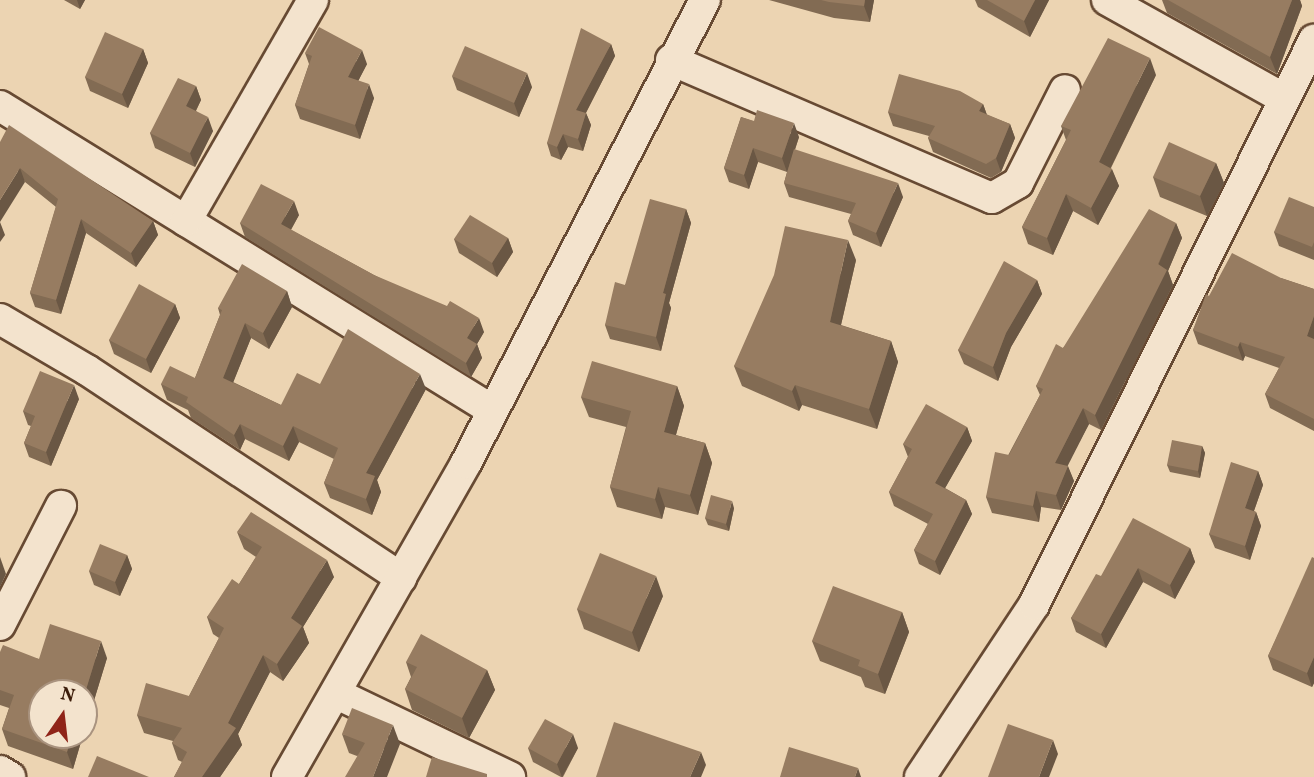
<!DOCTYPE html>
<style>
body{margin:0}
#map{position:relative;width:1314px;height:777px;overflow:hidden;background:#ecd4b2;font-family:Vollkorn,serif}
div>[style]{position:absolute}
[style*='--x']{left:calc(var(--x)*1px);top:calc(var(--y)*1px);width:calc(var(--w)*1px);rotate:calc(var(--a)*1deg)}
.roads{filter:drop-shadow(2px 0 #674a33) drop-shadow(-2px 0 #674a33) drop-shadow(0 2px #674a33) drop-shadow(0 -2px #674a33)}
.minor>*{height:30px;margin:-15px;padding:0 15px;transform-origin:15px;border-radius:15px;background:#f3e3cd}
.wall>*{inset:0;background:#826b53}
.shaded-wall>*{inset:0;background:#6a5744}
.building>*{inset:0;background:#977c61}
span{translate:-50% -50%;white-space:nowrap;text-align:center;line-height:1.15;-webkit-text-stroke:7px #f3e3cd;paint-order:stroke}
.north{position:absolute;left:28px;top:679px;width:70px;height:70px;box-sizing:border-box;background:#f3e3cd;border:2px solid #a9937f;border-radius:50%;rotate:14deg;font-size:19px;font-weight:700;line-height:28px;text-align:center;color:#3b1c09}
.north::after{content:'';display:block;margin:auto;width:24px;height:32px;background:#8f2418;clip-path:polygon(50% 0,100% 100%,50% 72%,0 100%)}
</style>
<div id="map">
<div class="roads">
<div class="minor">
<i style="--x:1107;--y:0;--w:201;--a:29.1"></i>
<i style="--x:671;--y:60;--w:349;--a:23.3"></i>
<i style="--x:992;--y:198;--w:30;--a:-30"></i>
<i style="--x:1018;--y:183;--w:104;--a:-63.2"></i>
<i style="--x:0;--y:106;--w:578;--a:31.71"></i>
<i style="--x:186;--y:221;--w:255;--a:-60.1"></i>
<i style="--x:0;--y:319;--w:101;--a:30.4"></i>
<i style="--x:87;--y:370;--w:377;--a:33.5"></i>
<i style="--x:0;--y:625;--w:134;--a:-62.9"></i>
<i style="--x:337;--y:694;--w:192;--a:25.6"></i>
<i style="--x:0;--y:771;--w:12;--a:31"></i>
<i style="--x:287;--y:777;--w:361;--a:-60.3"></i>
<i style="--x:466;--y:463;--w:521;--a:-62.7"></i>
<i style="--x:920;--y:777;--w:206;--a:-56.5"></i>
<i style="--x:1034;--y:605;--w:631;--a:-63.64"></i>
</div>
</div>
<div class="wall">
<i style="clip-path:polygon(64px 0,85px 0,80px 9px)"></i>
<i style="clip-path:polygon(769px 0,874px 0,870px 22px,834px 18px)"></i>
<i style="clip-path:polygon(975px 0,1049px 0,1030px 37px,978px 7px)"></i>
<i style="clip-path:polygon(1162px 0,1300px 0,1302px 6px,1277px 74px,1167px 13px)"></i>
<i style="clip-path:polygon(611px 44px,615px 56px,586px 113px,591px 125px,583px 151px,568px 147px,561px 160px,551px 156px,547px 143px)"></i>
<i style="clip-path:polygon(143px 49px,148px 63px,128px 108px,90px 91px,85px 77px)"></i>
<i style="clip-path:polygon(305px 53px,367px 64px,358px 81px,374px 98px,360px 139px,300px 119px,295px 105px,309px 64px)"></i>
<i style="clip-path:polygon(1156px 75px,1111px 168px,1119px 186px,1098px 225px,1073px 211px,1053px 255px,1028px 244px,1022px 227px,1066px 140px,1061px 126px)"></i>
<i style="clip-path:polygon(452px 76px,532px 87px,519px 117px,457px 90px)"></i>
<i style="clip-path:polygon(196px 86px,201px 100px,196px 111px,213px 131px,195px 167px,155px 148px,150px 133px)"></i>
<i style="clip-path:polygon(983px 104px,987px 115px,1010px 124px,1015px 138px,1001px 172px,991px 178px,933px 152px,928px 138px,929px 136px,893px 126px,888px 112px)"></i>
<i style="clip-path:polygon(741px 117px,799px 137px,795px 150px,903px 197px,881px 247px,853px 235px,848px 221px,851px 214px,789px 197px,784px 183px,787px 172px,758px 162px,749px 189px,729px 182px,724px 168px)"></i>
<i style="clip-path:polygon(0 142px,153px 221px,158px 235px,136px 267px,86px 233px,61px 314px,35px 307px,30px 293px,56px 207px,25px 182px)"></i>
<i style="clip-path:polygon(1216px 163px,1224px 183px,1207px 216px,1160px 197px,1153px 177px)"></i>
<i style="clip-path:polygon(1314px 207px,1314px 260px,1279px 246px,1274px 232px)"></i>
<i style="clip-path:polygon(686px 209px,691px 223px,669px 303px,671px 308px,661px 351px,610px 339px,605px 325px,625px 285px)"></i>
<i style="clip-path:polygon(299px 215px,291px 230px,374px 275px,484px 332px,477px 344px,482px 358px,471px 377px,245px 237px,240px 223px)"></i>
<i style="clip-path:polygon(1176px 223px,1182px 238px,1168px 271px,1173px 285px,1101px 430px,1089px 424px,1067px 465px,1074px 481px,1061px 510px,1041px 507px,1039px 522px,992px 513px,986px 497px,1040px 395px,1036px 386px,1063px 348px)"></i>
<i style="clip-path:polygon(508px 238px,513px 252px,497px 277px,459px 253px,454px 239px)"></i>
<i style="clip-path:polygon(856px 260px,841px 325px,891px 341px,898px 362px,877px 429px,802px 405px,799px 411px,742px 386px,734px 366px)"></i>
<i style="clip-path:polygon(1281px 278px,1314px 289px,1314px 431px,1270px 408px,1265px 394px,1279px 368px,1245px 356px,1243px 361px,1198px 344px,1193px 330px,1209px 296px)"></i>
<i style="clip-path:polygon(1037px 280px,1042px 294px,1011px 347px,998px 381px,964px 364px,958px 350px)"></i>
<i style="clip-path:polygon(287px 291px,292px 307px,269px 349px,251px 338px,233px 382px,281px 405px,320px 384px,426px 389px,377px 480px,381px 492px,372px 515px,330px 498px,324px 483px,334px 459px,299px 442px,289px 461px,245px 439px,240px 450px,191px 418px,188px 410px,167px 400px,161px 384px,195px 378px,220px 315px,218px 308px)"></i>
<i style="clip-path:polygon(175px 304px,180px 318px,151px 373px,114px 354px,109px 340px)"></i>
<i style="clip-path:polygon(677px 386px,684px 406px,676px 435px,705px 443px,712px 463px,698px 515px,665px 507px,662px 519px,617px 507px,610px 487px,626px 427px,589px 417px,581px 397px)"></i>
<i style="clip-path:polygon(79px 399px,51px 466px,29px 457px,24px 443px,31px 426px,28px 425px,23px 411px)"></i>
<i style="clip-path:polygon(967px 427px,972px 441px,945px 488px,966px 500px,972px 514px,940px 575px,919px 564px,914px 550px,928px 524px,894px 506px,889px 492px,908px 457px,903px 444px)"></i>
<i style="clip-path:polygon(1202px 446px,1205px 453px,1200px 478px,1170px 472px,1167px 465px)"></i>
<i style="clip-path:polygon(1258px 471px,1263px 485px,1254px 511px,1256px 512px,1261px 526px,1250px 560px,1215px 548px,1209px 534px)"></i>
<i style="clip-path:polygon(734px 508px,729px 531px,708px 525px,705px 518px)"></i>
<i style="clip-path:polygon(237px 532px,334px 577px,303px 627px,309px 643px,283px 681px,270px 672px,238px 734px,242px 745px,220px 777px,174px 777px,182px 762px,178px 760px,172px 743px,173px 741px,144px 733px,137px 715px,189px 696px,219px 638px,213px 634px,207px 617px,239px 584px,256px 557px,244px 549px)"></i>
<i style="clip-path:polygon(1190px 548px,1195px 562px,1175px 599px,1143px 582px,1106px 648px,1076px 632px,1071px 618px,1101px 576px)"></i>
<i style="clip-path:polygon(127px 555px,132px 569px,120px 596px,94px 585px,89px 571px)"></i>
<i style="clip-path:polygon(1314px 558px,1314px 683px,1312px 687px,1273px 670px,1268px 656px)"></i>
<i style="clip-path:polygon(663px 596px,639px 652px,584px 629px,577px 609px)"></i>
<i style="clip-path:polygon(902px 612px,909px 632px,885px 694px,865px 687px,861px 677px,820px 661px,812px 641px)"></i>
<i style="clip-path:polygon(0 652px,39px 659px,107px 658px,84px 733px,84px 693px,83px 735px,73px 769px,8px 746px,2px 729px,9px 708px,0 705px)"></i>
<i style="clip-path:polygon(406px 662px,487px 670px,495px 690px,469px 738px,412px 710px,405px 689px,411px 677px)"></i>
<i style="clip-path:polygon(342px 734px,400px 744px,357px 756px,349px 753px)"></i>
<i style="clip-path:polygon(528px 748px,578px 748px,563px 777px,561px 777px,533px 762px)"></i>
</div>
<div class="shaded-wall">
<i style="clip-path:polygon(77px 0,85px 0,80px 9px)"></i>
<i style="clip-path:polygon(865px 0,874px 0,870px 22px,864px 6px)"></i>
<i style="clip-path:polygon(1035px 0,1049px 0,1030px 37px,1024px 21px)"></i>
<i style="clip-path:polygon(1292px 0,1300px 0,1302px 6px,1277px 74px,1270px 57px)"></i>
<i style="clip-path:polygon(611px 44px,615px 56px,581px 122px,576px 110px)"></i>
<i style="clip-path:polygon(143px 49px,148px 63px,128px 108px,122px 94px)"></i>
<i style="clip-path:polygon(362px 50px,367px 64px,353px 91px,348px 77px)"></i>
<i style="clip-path:polygon(1150px 58px,1156px 75px,1105px 179px,1099px 162px)"></i>
<i style="clip-path:polygon(527px 73px,532px 87px,519px 117px,514px 103px)"></i>
<i style="clip-path:polygon(369px 84px,374px 98px,360px 139px,355px 125px)"></i>
<i style="clip-path:polygon(196px 86px,201px 100px,191px 120px,186px 106px)"></i>
<i style="clip-path:polygon(983px 104px,988px 118px,979px 111px)"></i>
<i style="clip-path:polygon(586px 113px,591px 125px,583px 151px,578px 139px)"></i>
<i style="clip-path:polygon(208px 117px,213px 131px,195px 167px,190px 153px)"></i>
<i style="clip-path:polygon(794px 123px,799px 137px,787px 172px,782px 158px)"></i>
<i style="clip-path:polygon(1010px 124px,1015px 138px,1001px 172px,996px 158px)"></i>
<i style="clip-path:polygon(563px 134px,568px 147px,561px 160px,557px 147px)"></i>
<i style="clip-path:polygon(753px 148px,758px 162px,749px 189px,744px 175px)"></i>
<i style="clip-path:polygon(1216px 163px,1224px 183px,1207px 216px,1200px 196px)"></i>
<i style="clip-path:polygon(20px 168px,25px 182px,0 222px,0 200px)"></i>
<i style="clip-path:polygon(1112px 169px,1119px 186px,1098px 225px,1091px 208px)"></i>
<i style="clip-path:polygon(898px 183px,903px 197px,881px 247px,876px 233px)"></i>
<i style="clip-path:polygon(1066px 194px,1073px 211px,1053px 255px,1047px 238px)"></i>
<i style="clip-path:polygon(294px 201px,299px 215px,286px 238px,281px 224px)"></i>
<i style="clip-path:polygon(686px 209px,691px 223px,669px 303px,671px 308px,661px 351px,656px 337px,663px 293px)"></i>
<i style="clip-path:polygon(81px 219px,86px 233px,61px 314px,56px 300px)"></i>
<i style="clip-path:polygon(153px 221px,158px 235px,136px 267px,131px 253px)"></i>
<i style="clip-path:polygon(0 222px,5px 235px,0 242px)"></i>
<i style="clip-path:polygon(1176px 223px,1182px 238px,1168px 271px,1173px 285px,1101px 430px,1095px 415px)"></i>
<i style="clip-path:polygon(508px 238px,513px 252px,497px 277px,492px 263px)"></i>
<i style="clip-path:polygon(848px 240px,856px 260px,837px 342px,830px 322px)"></i>
<i style="clip-path:polygon(1037px 280px,1042px 294px,1011px 347px,998px 381px,993px 367px,1006px 333px)"></i>
<i style="clip-path:polygon(287px 291px,292px 307px,269px 349px,263px 333px)"></i>
<i style="clip-path:polygon(175px 304px,180px 318px,151px 373px,146px 359px)"></i>
<i style="clip-path:polygon(1314px 316px,1314px 346px,1307px 336px)"></i>
<i style="clip-path:polygon(479px 318px,484px 332px,477px 344px,482px 358px,471px 377px,466px 363px,467px 338px)"></i>
<i style="clip-path:polygon(245px 323px,251px 338px,229px 393px,223px 378px)"></i>
<i style="clip-path:polygon(891px 341px,898px 362px,877px 429px,869px 409px)"></i>
<i style="clip-path:polygon(1240px 342px,1245px 356px,1243px 361px,1238px 347px)"></i>
<i style="clip-path:polygon(420px 374px,426px 389px,377px 480px,381px 492px,372px 515px,366px 499px,366px 473px)"></i>
<i style="clip-path:polygon(74px 385px,79px 399px,51px 466px,46px 452px)"></i>
<i style="clip-path:polygon(795px 385px,802px 405px,799px 411px,792px 391px)"></i>
<i style="clip-path:polygon(677px 386px,684px 406px,671px 452px,664px 432px)"></i>
<i style="clip-path:polygon(1083px 408px,1089px 424px,1061px 479px,1055px 463px)"></i>
<i style="clip-path:polygon(240px 424px,245px 439px,240px 450px,234px 435px)"></i>
<i style="clip-path:polygon(293px 426px,299px 442px,289px 461px,283px 446px)"></i>
<i style="clip-path:polygon(967px 427px,972px 441px,940px 497px,935px 483px)"></i>
<i style="clip-path:polygon(705px 443px,712px 463px,698px 515px,690px 495px)"></i>
<i style="clip-path:polygon(1202px 446px,1205px 453px,1200px 478px,1198px 471px)"></i>
<i style="clip-path:polygon(1068px 466px,1074px 481px,1061px 510px,1056px 495px)"></i>
<i style="clip-path:polygon(1258px 471px,1263px 485px,1250px 522px,1245px 508px)"></i>
<i style="clip-path:polygon(658px 487px,665px 507px,662px 519px,655px 499px)"></i>
<i style="clip-path:polygon(1036px 491px,1041px 507px,1039px 522px,1033px 506px)"></i>
<i style="clip-path:polygon(966px 500px,972px 514px,940px 575px,935px 561px)"></i>
<i style="clip-path:polygon(732px 501px,734px 508px,729px 531px,726px 524px)"></i>
<i style="clip-path:polygon(1256px 512px,1261px 526px,1250px 560px,1245px 546px)"></i>
<i style="clip-path:polygon(1190px 548px,1195px 562px,1175px 599px,1170px 585px)"></i>
<i style="clip-path:polygon(127px 555px,132px 569px,120px 596px,115px 582px)"></i>
<i style="clip-path:polygon(0 557px,6px 574px,0 587px)"></i>
<i style="clip-path:polygon(327px 560px,334px 577px,303px 627px,309px 643px,283px 681px,277px 664px,291px 618px)"></i>
<i style="clip-path:polygon(1138px 568px,1143px 582px,1106px 648px,1101px 634px)"></i>
<i style="clip-path:polygon(656px 576px,663px 596px,639px 652px,632px 632px)"></i>
<i style="clip-path:polygon(902px 612px,909px 632px,885px 694px,878px 674px)"></i>
<i style="clip-path:polygon(101px 641px,107px 658px,84px 733px,84px 696px)"></i>
<i style="clip-path:polygon(263px 655px,270px 672px,238px 734px,242px 745px,220px 777px,202px 777px,228px 723px)"></i>
<i style="clip-path:polygon(1314px 657px,1314px 683px,1312px 687px,1307px 673px)"></i>
<i style="clip-path:polygon(487px 670px,495px 690px,469px 738px,462px 718px)"></i>
<i style="clip-path:polygon(393px 725px,400px 744px,387px 777px,373px 777px)"></i>
<i style="clip-path:polygon(573px 734px,578px 748px,562px 777px,557px 764px)"></i>
<i style="clip-path:polygon(72px 735px,83px 735px,73px 769px,67px 752px)"></i>
<i style="clip-path:polygon(1053px 740px,1058px 754px,1049px 777px,1039px 777px)"></i>
<i style="clip-path:polygon(701px 752px,706px 765px,701px 777px,690px 777px)"></i>
<i style="clip-path:polygon(858px 768px,861px 777px,855px 777px)"></i>
</div>
<div class="building">
<i style="clip-path:polygon(821px 0,865px 0,864px 6px,829px 2px)"></i>
<i style="clip-path:polygon(987px 0,1035px 0,1024px 21px)"></i>
<i style="clip-path:polygon(1168px 0,1292px 0,1270px 57px)"></i>
<i style="clip-path:polygon(319px 27px,362px 50px,348px 77px,369px 84px,355px 125px,295px 105px,312px 56px,305px 53px)"></i>
<i style="clip-path:polygon(581px 28px,611px 44px,576px 110px,586px 113px,578px 139px,563px 134px,557px 147px,547px 143px)"></i>
<i style="clip-path:polygon(105px 32px,143px 49px,122px 94px,85px 77px)"></i>
<i style="clip-path:polygon(1108px 38px,1150px 58px,1099px 162px,1112px 169px,1091px 208px,1066px 194px,1047px 238px,1022px 227px,1071px 130px,1061px 126px)"></i>
<i style="clip-path:polygon(465px 46px,527px 73px,514px 103px,452px 76px)"></i>
<i style="clip-path:polygon(899px 74px,960px 91px,983px 104px,979px 111px,1010px 124px,996px 158px,986px 164px,928px 138px,935px 126px,888px 112px)"></i>
<i style="clip-path:polygon(178px 78px,196px 86px,186px 106px,208px 117px,190px 153px,150px 133px)"></i>
<i style="clip-path:polygon(757px 110px,794px 123px,782px 158px,753px 148px,744px 175px,724px 168px,741px 117px,754px 121px)"></i>
<i style="clip-path:polygon(9px 125px,153px 221px,131px 253px,81px 219px,56px 300px,30px 293px,58px 199px,20px 168px,0 200px,0 142px)"></i>
<i style="clip-path:polygon(1169px 142px,1216px 163px,1200px 196px,1153px 177px)"></i>
<i style="clip-path:polygon(794px 149px,898px 183px,876px 233px,848px 221px,856px 203px,784px 183px)"></i>
<i style="clip-path:polygon(261px 184px,294px 201px,281px 224px,374px 275px,447px 306px,450px 301px,479px 318px,467px 338px,477px 344px,466px 363px,240px 223px)"></i>
<i style="clip-path:polygon(1289px 197px,1314px 207px,1314px 242px,1312px 247px,1274px 232px)"></i>
<i style="clip-path:polygon(650px 199px,686px 209px,663px 293px,666px 294px,656px 337px,605px 325px,615px 282px,625px 285px)"></i>
<i style="clip-path:polygon(1149px 209px,1176px 223px,1158px 264px,1167px 270px,1095px 415px,1083px 408px,1055px 463px,1068px 466px,1056px 495px,1036px 491px,1033px 506px,986px 497px,995px 452px,1009px 455px,1043px 389px,1036px 386px,1056px 344px,1063px 348px)"></i>
<i style="clip-path:polygon(470px 215px,508px 238px,492px 263px,454px 239px)"></i>
<i style="clip-path:polygon(785px 226px,848px 240px,830px 322px,891px 341px,869px 409px,795px 385px,792px 391px,734px 366px,774px 275px)"></i>
<i style="clip-path:polygon(1232px 253px,1281px 278px,1314px 289px,1314px 316px,1307px 336px,1314px 339px,1314px 419px,1265px 394px,1285px 357px,1240px 342px,1238px 347px,1193px 330px,1206px 294px,1209px 296px)"></i>
<i style="clip-path:polygon(1004px 261px,1037px 280px,1006px 333px,993px 367px,958px 350px)"></i>
<i style="clip-path:polygon(242px 264px,287px 291px,263px 333px,245px 323px,223px 378px,281px 405px,297px 373px,320px 384px,348px 329px,420px 374px,366px 473px,375px 476px,366px 499px,324px 483px,338px 448px,293px 426px,283px 446px,240px 424px,234px 435px,186px 402px,188px 397px,161px 384px,170px 366px,195px 378px,222px 310px,218px 308px)"></i>
<i style="clip-path:polygon(139px 284px,175px 304px,146px 359px,109px 340px)"></i>
<i style="clip-path:polygon(592px 361px,677px 386px,664px 432px,705px 443px,690px 495px,658px 487px,655px 499px,610px 487px,631px 411px,581px 397px)"></i>
<i style="clip-path:polygon(40px 371px,74px 385px,46px 452px,24px 443px,35px 416px,23px 411px)"></i>
<i style="clip-path:polygon(926px 404px,967px 427px,935px 483px,966px 500px,935px 561px,914px 550px,933px 514px,889px 492px,912px 449px,903px 444px)"></i>
<i style="clip-path:polygon(1172px 440px,1202px 446px,1198px 471px,1167px 465px)"></i>
<i style="clip-path:polygon(1231px 462px,1258px 471px,1245px 508px,1256px 512px,1245px 546px,1209px 534px)"></i>
<i style="clip-path:polygon(711px 495px,732px 501px,726px 524px,705px 518px)"></i>
<i style="clip-path:polygon(251px 512px,327px 560px,291px 618px,302px 626px,277px 664px,263px 655px,228px 723px,236px 728px,202px 777px,174px 777px,187px 752px,172px 743px,182px 728px,137px 715px,146px 683px,189px 696px,224px 628px,207px 617px,232px 579px,239px 584px,262px 547px,237px 532px)"></i>
<i style="clip-path:polygon(1133px 518px,1190px 548px,1170px 585px,1138px 568px,1101px 634px,1071px 618px,1096px 574px,1101px 576px)"></i>
<i style="clip-path:polygon(100px 544px,127px 555px,115px 582px,89px 571px)"></i>
<i style="clip-path:polygon(600px 553px,656px 576px,632px 632px,577px 609px)"></i>
<i style="clip-path:polygon(1312px 557px,1314px 558px,1314px 657px,1307px 673px,1268px 656px)"></i>
<i style="clip-path:polygon(833px 586px,902px 612px,878px 674px,858px 666px,860px 660px,812px 641px)"></i>
<i style="clip-path:polygon(50px 624px,101px 641px,84px 696px,84px 693px,42px 693px,42px 735px,72px 735px,67px 752px,2px 729px,14px 695px,0 690px,0 652px,3px 645px,39px 659px)"></i>
<i style="clip-path:polygon(421px 634px,487px 670px,462px 718px,405px 689px,417px 667px,406px 662px)"></i>
<i style="clip-path:polygon(352px 708px,393px 725px,373px 777px,345px 777px,365px 743px,342px 734px)"></i>
<i style="clip-path:polygon(545px 719px,573px 734px,557px 764px,528px 748px)"></i>
<i style="clip-path:polygon(614px 722px,701px 752px,690px 777px,596px 777px)"></i>
<i style="clip-path:polygon(1008px 724px,1053px 740px,1039px 777px,988px 777px)"></i>
<i style="clip-path:polygon(789px 747px,858px 768px,855px 777px,780px 777px)"></i>
<i style="clip-path:polygon(97px 756px,149px 777px,88px 777px)"></i>
<i style="clip-path:polygon(432px 757px,487px 774px,487px 777px,426px 777px)"></i>
</div>
<div class="north">N</div>
</div>
